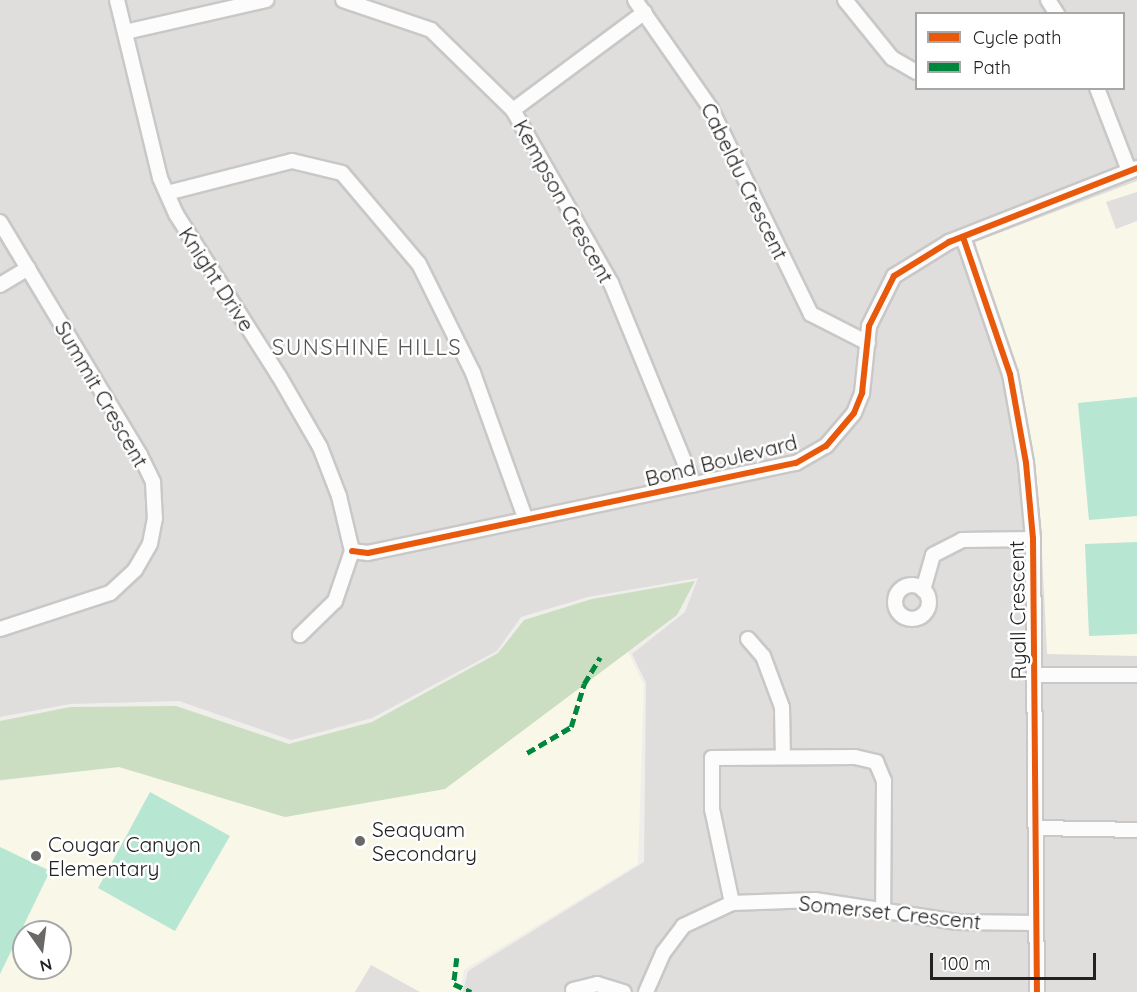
<!DOCTYPE html>
<style>
body{margin:0}
#map{position:relative;width:1137px;height:992px;overflow:hidden;background:#f0eeeb;font-family:Quicksand,sans-serif}
div>[style]{position:absolute}
[style*='--x']{left:calc(var(--x)*1px);top:calc(var(--y)*1px);width:calc(var(--w)*1px);rotate:calc(var(--a)*1deg)}
.residential>*{inset:0;background:#dfdedc}
.education>*{inset:0;background:#f8f7e8}
.forest>*{inset:0;background:#cbdec1}
.pitch>*{inset:0;background:#b7e6d2}
.parking>*{inset:0;background:#e0dfde}
.roads{filter:drop-shadow(2px 0 #c9c8c7) drop-shadow(-2px 0 #c9c8c7) drop-shadow(0 2px #c9c8c7) drop-shadow(0 -2px #c9c8c7)}
.minor>*{height:14px;margin:-7px;padding:0 7px;transform-origin:7px;border-radius:7px;background:#fdfcfc}
.minor>.ring{margin:-7px;padding:0;box-sizing:content-box;background:none;border:14px solid #fdfcfc;border-radius:50%}
.quiet>*{height:4.5px;margin-top:-2.25px;transform-origin:0;background:repeating-linear-gradient(90deg,#00873e 0 9px,transparent 0 13.5px)}
.cycleway>*{height:6px;margin:-3px;padding:0 3px;transform-origin:3px;border-radius:3px;background:#e8590c}
.dots>*{width:16px;height:16px;translate:-50% -50%;box-sizing:border-box;border:3px solid #fff;border-radius:50%}
span{translate:-50% -50%;white-space:nowrap;text-align:center;line-height:1.15;-webkit-text-stroke:5px #fff;paint-order:stroke}
.street-label{font-size:21px;color:#222}
.poi-label{font-size:21px;color:#222}
.left{translate:0 -50%;text-align:left}
.neighbourhood-label{font-size:22px;color:#555;letter-spacing:1.5px}
.legend{position:absolute;left:915px;top:12px;width:210px;height:78px;box-sizing:border-box;background:#fff;border:2px solid #a7a7a7;margin:0;padding:8px 10px;list-style:none;font-size:18px;color:#222}
.legend li{display:flex;align-items:center;gap:12px;height:30px}
.legend b{width:30px;border:2px solid #a7a7a7}
.north{position:absolute;left:12px;top:920px;width:60px;height:60px;box-sizing:border-box;background:#fff;border:2px solid #a7a7a7;border-radius:50%;rotate:166deg;font-size:16px;font-weight:700;line-height:24px;text-align:center;color:#222}
.north::after{content:'';display:block;margin:auto;width:21px;height:27px;background:#6a6968;clip-path:polygon(50% 0,100% 100%,50% 72%,0 100%)}
.scale{position:absolute;left:930px;top:953px;width:166px;height:27px;box-sizing:border-box;border:3px solid #222;border-top:0;padding-left:8px;font-size:18px;line-height:21px;white-space:nowrap;color:#222;-webkit-text-stroke:4px #fff;paint-order:stroke}
</style>
<div id="map">
<div class="residential">
<i style="clip-path:polygon(evenodd,0 0,1137px 0,1137px 992px,463px 992px,468px 971px,644px 862px,646px 683px,632px 654px,685px 612px,698px 578px,588px 597px,521px 617px,497px 651px,372px 718px,291px 740px,179px 701px,70px 704px,0 717px,0 0,916px 14px,1124px 14px,1124px 88px,916px 88px,916px 14px)"></i>
</div>
<div class="education">
<i style="clip-path:polygon(1137px 181px,1137px 656px,1047px 654px,1041px 532px,1019px 407px,975px 242px)"></i>
<i style="clip-path:polygon(evenodd,628px 652px,644px 685px,638px 864px,464px 970px,460px 992px,0 992px,0 781px,119px 767px,285px 817px,584px 684px,628px 652px,24px 932px,60px 932px,60px 968px,24px 968px,24px 932px)"></i>
</div>
<div class="forest">
<i style="clip-path:polygon(695px 581px,677px 615px,445px 789px,285px 817px,119px 767px,0 780px,0 721px,70px 707px,176px 706px,289px 744px,372px 722px,498px 653px,524px 620px,592px 599px)"></i>
</div>
<div class="pitch">
<i style="clip-path:polygon(1137px 397px,1137px 516px,1089px 520px,1078px 403px)"></i>
<i style="clip-path:polygon(1137px 542px,1137px 634px,1089px 636px,1085px 544px)"></i>
<i style="clip-path:polygon(150px 792px,230px 836px,175px 931px,98px 888px)"></i>
<i style="clip-path:polygon(0 847px,50px 871px,0 974px)"></i>
</div>
<div class="parking">
<i style="clip-path:polygon(1137px 192px,1137px 221px,1116px 229px,1106px 202px)"></i>
<i style="clip-path:polygon(371px 965px,420px 992px,355px 992px)"></i>
</div>
<div class="roads">
<div class="minor">
<i style="--x:117;--y:0;--w:183;--a:76.4"></i>
<i style="--x:160;--y:178;--w:39;--a:66"></i>
<i style="--x:176;--y:214;--w:192;--a:57.6"></i>
<i style="--x:279;--y:376;--w:82;--a:60"></i>
<i style="--x:320;--y:447;--w:53;--a:68.8"></i>
<i style="--x:339;--y:496;--w:57;--a:76.7"></i>
<i style="--x:352;--y:551;--w:53;--a:108.8"></i>
<i style="--x:335;--y:601;--w:49;--a:135.8"></i>
<i style="--x:343;--y:0;--w:93;--a:18.8"></i>
<i style="--x:431;--y:30;--w:115;--a:44.3"></i>
<i style="--x:513;--y:110;--w:199;--a:60.5"></i>
<i style="--x:611;--y:283;--w:218;--a:67.7"></i>
<i style="--x:635;--y:0;--w:133;--a:55.1"></i>
<i style="--x:711;--y:109;--w:228;--a:64"></i>
<i style="--x:811;--y:314;--w:64;--a:27"></i>
<i style="--x:845;--y:0;--w:75;--a:51"></i>
<i style="--x:892;--y:58;--w:28;--a:30"></i>
<i style="--x:1048;--y:0;--w:17;--a:57"></i>
<i style="--x:125;--y:32;--w:145;--a:-12.8"></i>
<i style="--x:1097;--y:88;--w:89;--a:68.9"></i>
<i style="--x:513;--y:110;--w:164;--a:-36.6"></i>
<i style="--x:167;--y:193;--w:129;--a:-14.4"></i>
<i style="--x:292;--y:161;--w:51;--a:13.5"></i>
<i style="--x:342;--y:173;--w:119;--a:49.8"></i>
<i style="--x:419;--y:264;--w:122;--a:63.6"></i>
<i style="--x:473;--y:373;--w:156;--a:70.2"></i>
<i style="--x:0;--y:222;--w:272;--a:59"></i>
<i style="--x:140;--y:455;--w:30;--a:64"></i>
<i style="--x:153;--y:482;--w:36;--a:87"></i>
<i style="--x:155;--y:518;--w:26;--a:101"></i>
<i style="--x:150;--y:544;--w:30;--a:120"></i>
<i style="--x:135;--y:570;--w:34;--a:137"></i>
<i style="--x:110;--y:593;--w:116;--a:161.9"></i>
<i style="--x:963;--y:237;--w:145;--a:71.1"></i>
<i style="--x:1010;--y:374;--w:90;--a:79.8"></i>
<i style="--x:1026;--y:463;--w:76;--a:84.7"></i>
<i style="--x:1033;--y:539;--w:453;--a:89.5"></i>
<i style="--x:0;--y:285;--w:33;--a:-31"></i>
<i style="--x:352;--y:551;--w:16;--a:7"></i>
<i style="--x:368;--y:553;--w:437;--a:-11.9"></i>
<i style="--x:796;--y:463;--w:34;--a:-30"></i>
<i style="--x:826;--y:446;--w:43;--a:-49.7"></i>
<i style="--x:854;--y:413;--w:22;--a:-68"></i>
<i style="--x:862;--y:393;--w:67;--a:-84"></i>
<i style="--x:869;--y:326;--w:56;--a:-63.4"></i>
<i style="--x:894;--y:276;--w:65;--a:-31.7"></i>
<i style="--x:949;--y:242;--w:202;--a:-21.5"></i>
<i class="ring" style="left:895px;top:585px;width:20px;height:20px"></i>
<i style="--x:923;--y:590;--w:36;--a:-74"></i>
<i style="--x:933;--y:555;--w:33;--a:-27"></i>
<i style="--x:962;--y:540;--w:71;--a:-0.8"></i>
<i style="--x:748;--y:639;--w:23;--a:49"></i>
<i style="--x:763;--y:656;--w:54;--a:69.6"></i>
<i style="--x:782;--y:707;--w:50;--a:88.9"></i>
<i style="--x:1035;--y:675;--w:102;--a:0"></i>
<i style="--x:1037;--y:828;--w:100;--a:1.1"></i>
<i style="--x:732;--y:903;--w:96;--a:-102"></i>
<i style="--x:712;--y:809;--w:51;--a:-90"></i>
<i style="--x:712;--y:758;--w:143;--a:-0.4"></i>
<i style="--x:855;--y:757;--w:22;--a:13"></i>
<i style="--x:876;--y:762;--w:21;--a:67"></i>
<i style="--x:884;--y:781;--w:128;--a:90.4"></i>
<i style="--x:573;--y:990;--w:25;--a:-14"></i>
<i style="--x:597;--y:984;--w:28;--a:17"></i>
<i style="--x:646;--y:992;--w:43;--a:-66.4"></i>
<i style="--x:663;--y:953;--w:34;--a:-53"></i>
<i style="--x:683;--y:926;--w:54;--a:-25.1"></i>
<i style="--x:732;--y:903;--w:83;--a:-2.1"></i>
<i style="--x:815;--y:900;--w:144;--a:8.8"></i>
<i style="--x:957;--y:922;--w:78;--a:0.7"></i>
</div>
</div>
<div class="quiet">
<i style="--x:527;--y:753;--w:51;--a:-30.6"></i>
<i style="--x:571;--y:727;--w:45;--a:-73.2"></i>
<i style="--x:584;--y:684;--w:31;--a:-59"></i>
<i style="--x:457;--y:958;--w:26;--a:97"></i>
<i style="--x:454;--y:984;--w:19;--a:25"></i>
</div>
<div class="cycleway">
<i style="--x:963;--y:237;--w:145;--a:71.1"></i>
<i style="--x:1010;--y:374;--w:90;--a:79.8"></i>
<i style="--x:1026;--y:463;--w:76;--a:84.7"></i>
<i style="--x:1033;--y:539;--w:453;--a:89.5"></i>
<i style="--x:352;--y:551;--w:16;--a:7"></i>
<i style="--x:368;--y:553;--w:437;--a:-11.9"></i>
<i style="--x:796;--y:463;--w:34;--a:-30"></i>
<i style="--x:826;--y:446;--w:43;--a:-49.7"></i>
<i style="--x:854;--y:413;--w:22;--a:-68"></i>
<i style="--x:862;--y:393;--w:67;--a:-84"></i>
<i style="--x:869;--y:326;--w:56;--a:-63.4"></i>
<i style="--x:894;--y:276;--w:65;--a:-31.7"></i>
<i style="--x:949;--y:242;--w:202;--a:-21.5"></i>
</div>
<div class="dots">
<i style="left:360px;top:841px;background:#6a6968"></i>
<i style="left:36px;top:856px;background:#6a6968"></i>
</div>
<div class="street-label">
<span style="left:745px;top:181px;rotate:64deg">Cabeldu Crescent</span>
<span style="left:564px;top:201px;rotate:61deg">Kempson Crescent</span>
<span style="left:217px;top:279px;rotate:57deg">Knight Drive</span>
<span style="left:102px;top:394px;rotate:60deg">Summit Crescent</span>
<span style="left:721px;top:460px;rotate:-14deg">Bond Boulevard</span>
<span style="left:1017px;top:610px;rotate:-91deg">Ryall Crescent</span>
<span style="left:890px;top:912px;rotate:6deg">Somerset Crescent</span>
</div>
<div class="poi-label">
<span class="left" style="left:372px;top:841px">Seaquam<br>Secondary</span>
<span class="left" style="left:48px;top:856px">Cougar Canyon<br>Elementary</span>
</div>
<div class="neighbourhood-label">
<span style="left:367px;top:348px">SUNSHINE HILLS</span>
</div>
<ul class="legend">
<li><b style="height:8px;background:#e8590c"></b>Cycle path</li>
<li><b style="height:8px;background:#00873e"></b>Path</li>
</ul>
<div class="north">N</div>
<div class="scale">100 m</div>
</div>
